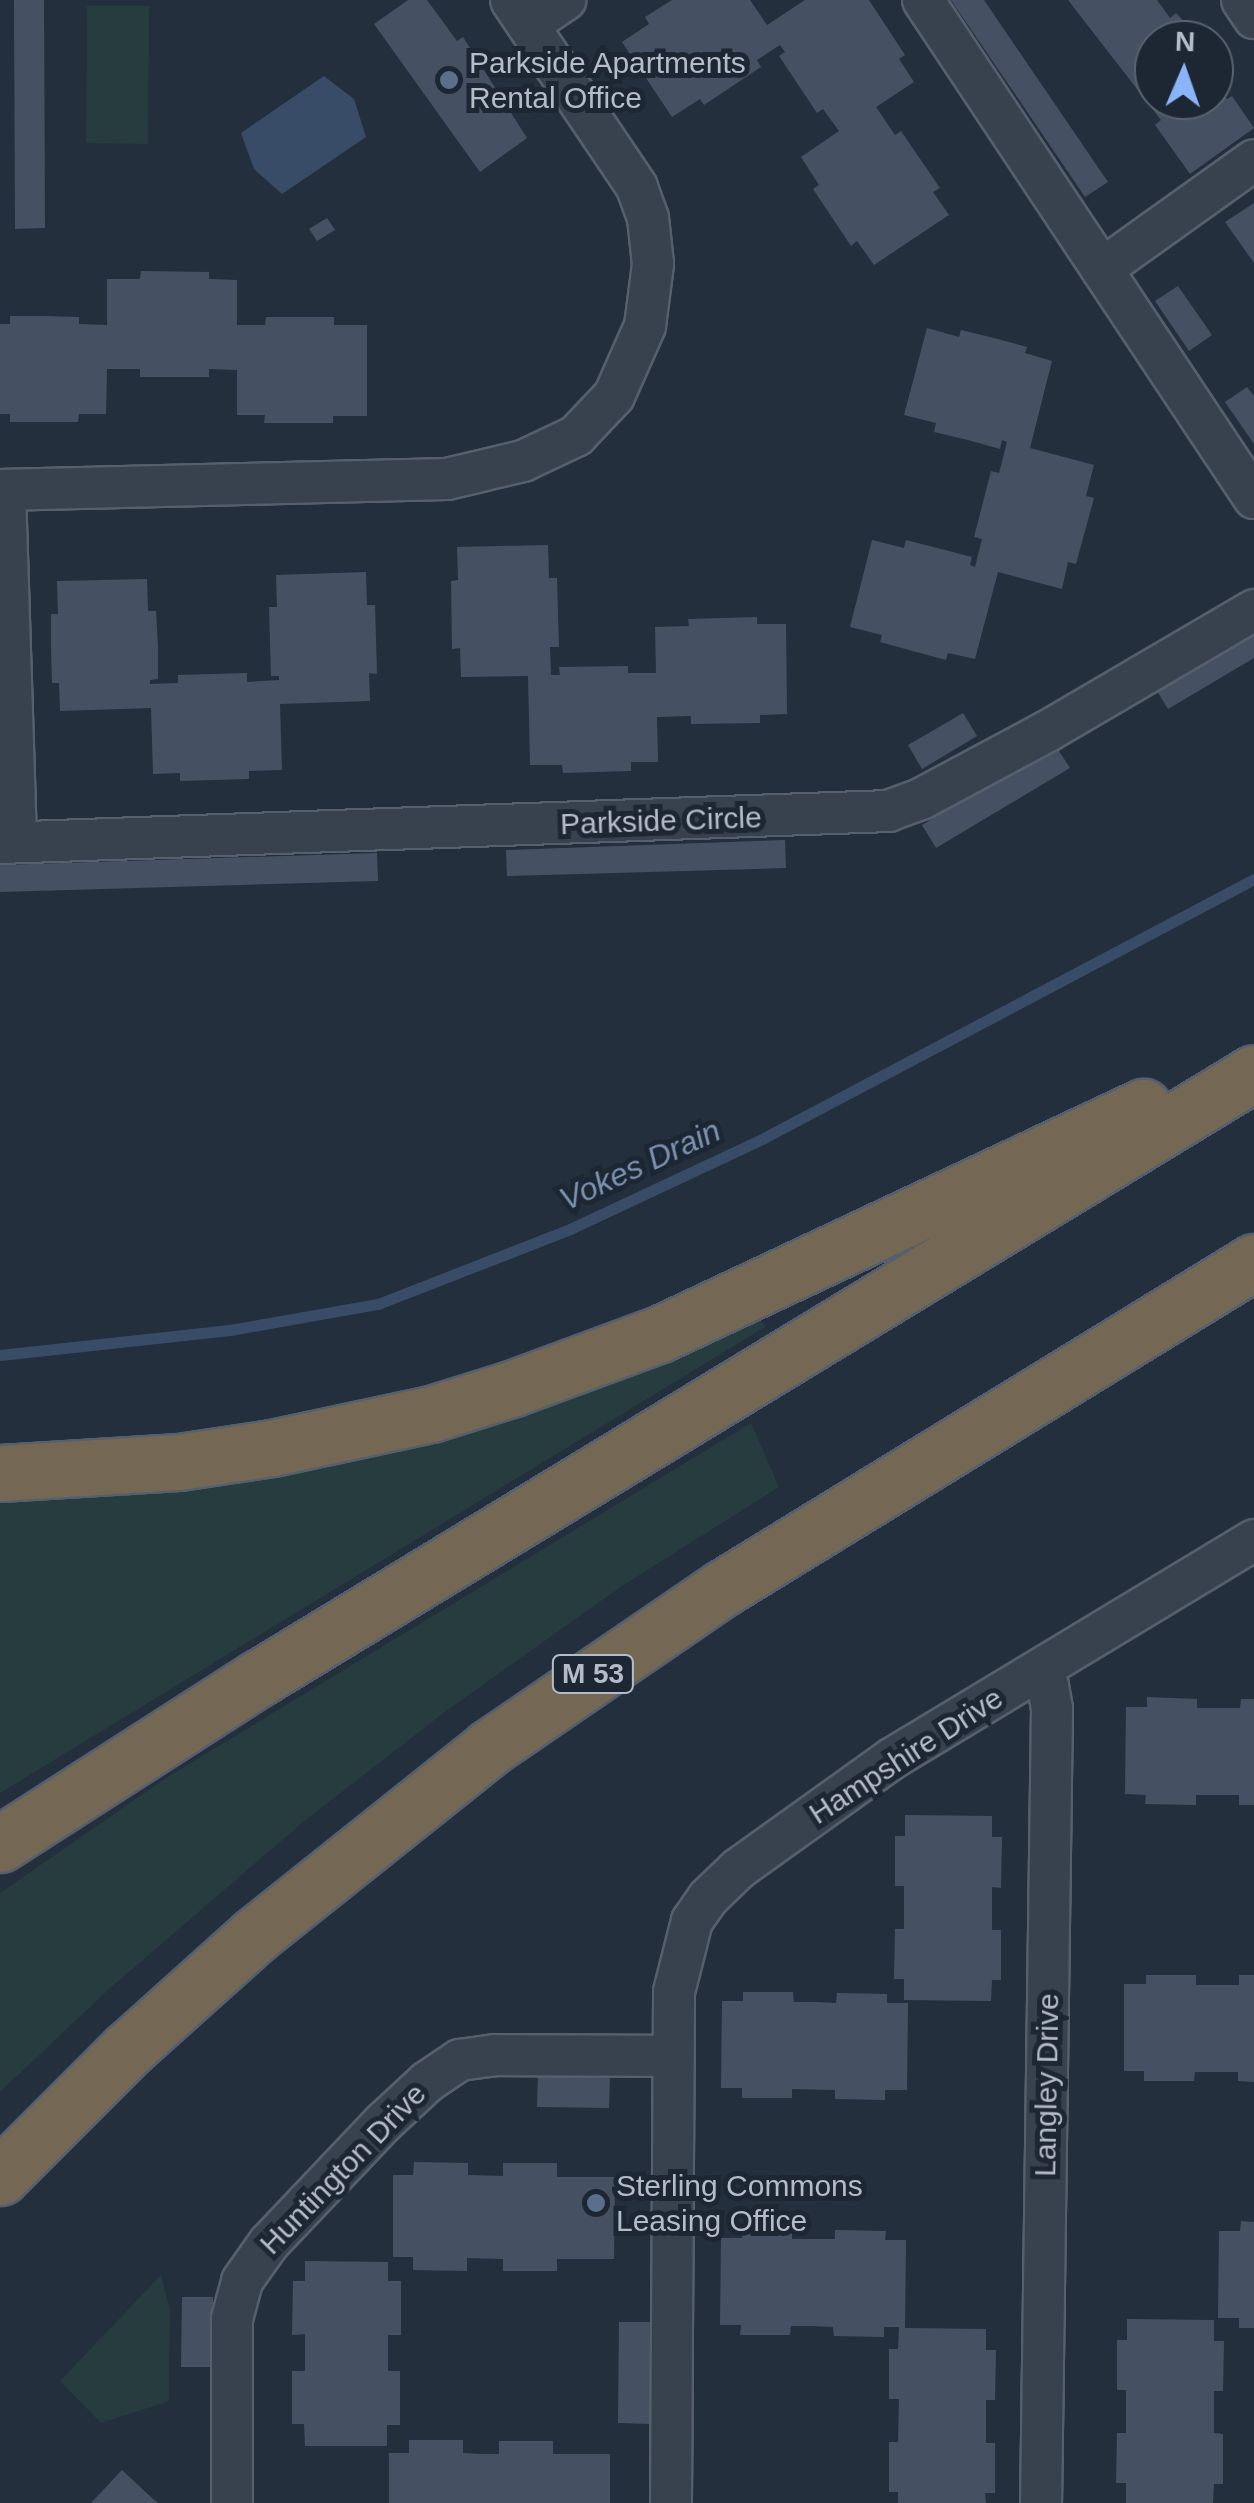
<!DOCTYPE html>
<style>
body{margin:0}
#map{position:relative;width:1254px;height:2503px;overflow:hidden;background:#242f3e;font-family:Helvetica,sans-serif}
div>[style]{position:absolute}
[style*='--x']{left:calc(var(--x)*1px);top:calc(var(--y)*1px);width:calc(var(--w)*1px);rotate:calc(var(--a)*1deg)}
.green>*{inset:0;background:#263c3f}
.water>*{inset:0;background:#394c67}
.stream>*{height:11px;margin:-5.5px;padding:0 5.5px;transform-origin:5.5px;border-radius:5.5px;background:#394c67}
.building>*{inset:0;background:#455162}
.roads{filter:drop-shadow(2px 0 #565f6c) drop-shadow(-2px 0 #565f6c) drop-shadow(0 2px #565f6c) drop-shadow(0 -2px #565f6c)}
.minor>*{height:40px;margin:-20px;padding:0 20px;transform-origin:20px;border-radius:20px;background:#38414e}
.highway>*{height:55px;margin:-27.5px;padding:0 27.5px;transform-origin:27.5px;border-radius:27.5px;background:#746855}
.dots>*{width:28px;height:28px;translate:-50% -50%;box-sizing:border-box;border:5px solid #1d2633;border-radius:50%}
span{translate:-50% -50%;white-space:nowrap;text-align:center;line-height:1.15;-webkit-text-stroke:10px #1d2633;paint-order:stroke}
.shield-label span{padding:2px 8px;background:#1d2633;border:2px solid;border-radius:8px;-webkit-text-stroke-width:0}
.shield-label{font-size:28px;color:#b4bcc9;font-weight:700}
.poi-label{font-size:30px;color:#b4bcc9}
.left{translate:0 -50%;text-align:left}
.street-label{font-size:30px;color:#b4bcc9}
.water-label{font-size:32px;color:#7c92b1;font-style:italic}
.north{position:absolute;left:1134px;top:20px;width:100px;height:100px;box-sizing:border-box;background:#1d2633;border:2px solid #59626f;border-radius:50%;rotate:2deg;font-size:28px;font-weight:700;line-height:40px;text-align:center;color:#b4bcc9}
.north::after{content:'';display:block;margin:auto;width:35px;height:45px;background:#8ab4f8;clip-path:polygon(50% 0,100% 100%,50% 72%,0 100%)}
</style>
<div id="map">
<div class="green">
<i style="clip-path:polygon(87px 6px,149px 6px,148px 144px,86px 143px)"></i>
<i style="clip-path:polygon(760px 1318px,765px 1327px,0 1793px,0 1499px,661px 1358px)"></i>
<i style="clip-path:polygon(751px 1423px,779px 1487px,622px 1586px,446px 1711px,303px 1822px,109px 1989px,0 2092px,0 1893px,166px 1778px)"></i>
<i style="clip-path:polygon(161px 2275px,170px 2309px,169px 2401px,101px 2423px,60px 2381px)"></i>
</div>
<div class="water">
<i style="clip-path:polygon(324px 76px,354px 99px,366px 137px,282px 194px,254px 169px,241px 133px)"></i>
</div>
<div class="stream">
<i style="--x:0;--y:1355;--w:231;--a:-6.2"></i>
<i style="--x:230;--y:1330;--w:150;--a:-10"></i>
<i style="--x:378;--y:1304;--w:206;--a:-21.3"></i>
<i style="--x:570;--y:1229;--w:214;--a:-25.1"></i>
<i style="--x:764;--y:1138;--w:554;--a:-27.86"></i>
</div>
<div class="building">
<i style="clip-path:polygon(14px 0,44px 0,45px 228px,15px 229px)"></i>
<i style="clip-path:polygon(408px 0,427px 0,457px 41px,463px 37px,527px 138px,480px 172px,374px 24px)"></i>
<i style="clip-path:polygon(672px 0,750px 0,767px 25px,805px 0,869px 0,905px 55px,899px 59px,914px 82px,876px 107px,895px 135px,901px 131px,940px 188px,933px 192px,949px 215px,874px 265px,857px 241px,851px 246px,813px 189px,819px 185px,801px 157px,839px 131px,823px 109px,817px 113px,779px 56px,785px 52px,780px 45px,757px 60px,761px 67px,704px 105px,700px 99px,672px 117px,622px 42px,649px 24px,645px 17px)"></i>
<i style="clip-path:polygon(951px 0,984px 0,1108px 182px,1085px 197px)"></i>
<i style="clip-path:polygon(1068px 0,1157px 0,1170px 18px,1176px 13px,1201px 40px,1154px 40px,1154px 100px,1214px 100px,1214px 68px,1221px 79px,1215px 83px,1227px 99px,1232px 96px,1254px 128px,1190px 174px,1155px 125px,1161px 120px)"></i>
<i style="clip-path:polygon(1254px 203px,1254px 263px,1225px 222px)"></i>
<i style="clip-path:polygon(327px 218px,335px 230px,317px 241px,309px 229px)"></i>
<i style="clip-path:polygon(141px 271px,209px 272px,209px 279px,237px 280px,237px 325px,265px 325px,266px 317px,334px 317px,334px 325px,367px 325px,367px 416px,333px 416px,333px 423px,264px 423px,265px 415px,237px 415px,237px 370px,209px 369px,209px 377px,140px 377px,140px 369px,107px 369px,106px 414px,79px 414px,78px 422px,10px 422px,10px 414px,0 414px,0 324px,10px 324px,10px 316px,45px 316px,79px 317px,79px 324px,107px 325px,107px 279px,140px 279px)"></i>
<i style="clip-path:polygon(1178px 286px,1212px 335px,1189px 351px,1155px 301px)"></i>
<i style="clip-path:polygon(927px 328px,959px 337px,961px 330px,994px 338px,1027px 347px,1025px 353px,1052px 361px,1030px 448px,1094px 465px,1086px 496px,1094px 498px,1076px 564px,1068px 562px,1062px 589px,998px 572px,975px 659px,948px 653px,946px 660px,880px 642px,882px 635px,850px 627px,872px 540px,904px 548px,906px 540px,972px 557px,970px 565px,975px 567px,982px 539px,974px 537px,991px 471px,999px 473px,1007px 442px,1002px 440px,1000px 449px,968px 440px,934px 432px,936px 423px,904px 415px)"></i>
<i style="clip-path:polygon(1247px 387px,1254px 396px,1254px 444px,1225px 402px)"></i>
<i style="clip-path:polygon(548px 545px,549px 578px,557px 578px,559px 647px,550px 647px,551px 675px,560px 675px,559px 667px,628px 666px,628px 673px,656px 673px,655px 627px,689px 626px,688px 619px,757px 617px,757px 624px,786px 624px,787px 714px,760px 715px,760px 723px,691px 724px,691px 716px,657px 717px,658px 762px,631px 762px,631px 771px,563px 773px,562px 765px,530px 765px,528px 676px,461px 677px,460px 648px,452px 649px,451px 581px,458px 580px,457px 547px)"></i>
<i style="clip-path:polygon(366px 572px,367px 605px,375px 605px,377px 674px,369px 673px,370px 701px,280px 704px,282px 770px,249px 771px,249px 779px,180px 781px,180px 773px,153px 774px,151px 708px,60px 711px,59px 683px,52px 683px,51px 648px,51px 614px,58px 614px,57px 581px,147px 579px,148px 611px,156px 611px,158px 646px,158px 679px,150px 680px,150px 684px,178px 683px,178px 675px,213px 674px,247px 673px,247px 682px,279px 680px,279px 676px,271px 676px,269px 607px,277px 607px,276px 575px)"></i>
<i style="clip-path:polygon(1254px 627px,1254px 658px,1168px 709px,1154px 686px)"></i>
<i style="clip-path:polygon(963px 713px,977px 736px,922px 769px,908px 745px)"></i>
<i style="clip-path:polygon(1055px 745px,1070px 768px,936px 848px,922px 825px)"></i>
<i style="clip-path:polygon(785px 840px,786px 868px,507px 876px,506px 850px)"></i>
<i style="clip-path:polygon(377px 853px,378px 881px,0 892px,0 865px)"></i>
<i style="clip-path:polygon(1147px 1697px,1197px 1699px,1197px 1708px,1240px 1708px,1241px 1699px,1254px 1699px,1254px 1805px,1239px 1805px,1239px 1795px,1196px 1795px,1196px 1805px,1145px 1804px,1146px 1795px,1125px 1794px,1126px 1707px,1147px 1707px)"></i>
<i style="clip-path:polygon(905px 1815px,992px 1816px,992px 1837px,1002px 1837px,1001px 1888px,992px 1887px,992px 1930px,1001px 1930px,1001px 1980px,992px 1980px,991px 2001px,904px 2000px,904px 1979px,894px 1979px,895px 1929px,904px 1929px,904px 1886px,895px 1886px,895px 1836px,905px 1836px)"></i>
<i style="clip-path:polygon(1146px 1975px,1196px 1975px,1196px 1985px,1239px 1985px,1239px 1975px,1254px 1975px,1254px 2082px,1238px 2081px,1238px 2072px,1195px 2072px,1194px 2081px,1144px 2081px,1144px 2071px,1124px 2071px,1124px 1984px,1146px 1984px)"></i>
<i style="clip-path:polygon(743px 1992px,793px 1992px,794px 2002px,815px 2002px,836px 2003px,837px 1993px,887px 1994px,887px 2003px,908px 2003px,907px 2090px,885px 2090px,885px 2100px,835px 2099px,835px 2090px,792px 2089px,792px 2098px,742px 2098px,742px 2088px,721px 2088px,722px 2001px,743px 2001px)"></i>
<i style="clip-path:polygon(538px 2074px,610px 2075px,609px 2108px,537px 2107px)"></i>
<i style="clip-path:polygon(414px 2162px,468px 2163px,468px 2175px,503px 2176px,503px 2163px,557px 2163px,557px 2177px,615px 2177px,614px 2259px,557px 2259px,557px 2271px,503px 2271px,503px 2259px,467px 2258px,467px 2271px,413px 2270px,413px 2257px,393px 2257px,393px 2175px,413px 2175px)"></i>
<i style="clip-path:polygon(1241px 2221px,1254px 2222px,1254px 2328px,1239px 2328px,1239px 2318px,1218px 2318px,1219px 2231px,1240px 2231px)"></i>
<i style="clip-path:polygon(742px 2229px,792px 2229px,792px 2239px,835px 2239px,835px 2230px,886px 2231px,885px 2240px,906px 2240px,905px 2328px,986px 2329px,986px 2350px,996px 2350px,995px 2400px,986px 2400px,986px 2443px,995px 2443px,995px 2493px,985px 2493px,986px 2503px,898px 2503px,898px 2492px,889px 2492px,889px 2442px,898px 2442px,899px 2399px,889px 2399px,889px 2349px,898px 2349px,899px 2327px,884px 2327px,884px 2337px,834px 2336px,833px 2327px,812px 2326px,791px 2326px,790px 2335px,740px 2335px,741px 2325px,720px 2325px,721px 2238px,742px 2238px)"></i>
<i style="clip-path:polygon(305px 2261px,388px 2262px,388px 2281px,401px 2281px,401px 2335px,388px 2335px,388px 2371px,400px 2371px,400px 2425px,387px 2425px,387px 2446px,305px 2446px,304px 2424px,292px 2424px,292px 2371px,305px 2371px,305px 2334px,292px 2335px,293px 2281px,305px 2281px)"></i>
<i style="clip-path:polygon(182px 2297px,213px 2297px,212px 2367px,181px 2367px)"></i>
<i style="clip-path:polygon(1127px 2319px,1214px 2320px,1214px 2341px,1224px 2341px,1223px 2391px,1214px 2391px,1214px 2433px,1223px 2434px,1223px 2484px,1214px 2484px,1213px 2503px,1126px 2503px,1126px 2483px,1116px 2483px,1117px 2433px,1126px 2433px,1126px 2390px,1117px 2390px,1117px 2340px,1127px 2340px)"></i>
<i style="clip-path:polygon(619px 2322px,656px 2322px,654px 2424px,618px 2423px)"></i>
<i style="clip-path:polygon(409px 2440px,463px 2440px,463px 2453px,482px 2454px,499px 2454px,499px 2441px,553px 2441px,553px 2454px,610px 2454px,610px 2503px,389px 2503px,389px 2453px,409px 2453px)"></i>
<i style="clip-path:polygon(122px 2470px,152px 2498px,158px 2503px,91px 2503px)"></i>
</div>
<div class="roads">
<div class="minor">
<i style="--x:923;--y:0;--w:598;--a:56.39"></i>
<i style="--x:1242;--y:0;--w:22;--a:56"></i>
<i style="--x:528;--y:25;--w:45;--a:-34"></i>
<i style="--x:1102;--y:269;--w:187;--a:-35.6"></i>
<i style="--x:0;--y:490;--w:447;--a:-1.4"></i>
<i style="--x:447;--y:479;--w:78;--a:-13.3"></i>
<i style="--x:523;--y:461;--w:59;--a:-25.3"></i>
<i style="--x:576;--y:436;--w:55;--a:-46.5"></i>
<i style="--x:614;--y:396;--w:77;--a:-66.1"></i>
<i style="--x:645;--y:326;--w:63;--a:-82.6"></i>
<i style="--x:653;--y:264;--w:46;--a:-96.2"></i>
<i style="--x:648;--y:218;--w:33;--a:-110"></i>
<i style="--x:637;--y:187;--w:225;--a:-124"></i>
<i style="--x:5;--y:490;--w:352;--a:88.2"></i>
<i style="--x:0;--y:843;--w:889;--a:-2.06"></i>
<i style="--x:888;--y:811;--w:35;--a:-20"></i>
<i style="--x:921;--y:799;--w:144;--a:-28.2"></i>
<i style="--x:1048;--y:731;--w:239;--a:-30.4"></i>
<i style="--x:1039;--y:1671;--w:17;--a:59"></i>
<i style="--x:1048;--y:1686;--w:23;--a:80"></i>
<i style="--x:1052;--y:1709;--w:794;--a:90.79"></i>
<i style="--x:232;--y:2503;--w:184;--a:-90"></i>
<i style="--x:232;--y:2319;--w:39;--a:-75"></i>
<i style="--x:242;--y:2281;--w:47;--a:-54.6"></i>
<i style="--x:269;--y:2243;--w:167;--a:-46.5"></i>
<i style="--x:384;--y:2122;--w:59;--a:-42.9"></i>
<i style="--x:427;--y:2082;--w:40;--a:-34"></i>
<i style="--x:460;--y:2060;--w:35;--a:-8"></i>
<i style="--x:495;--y:2055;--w:178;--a:0.3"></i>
<i style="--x:671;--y:2503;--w:511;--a:-89.66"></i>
<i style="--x:674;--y:1992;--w:73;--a:-75.8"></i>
<i style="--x:692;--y:1921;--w:28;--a:-55"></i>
<i style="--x:708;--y:1898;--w:42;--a:-44"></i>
<i style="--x:738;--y:1869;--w:191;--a:-35.6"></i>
<i style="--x:893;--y:1758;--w:422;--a:-31.1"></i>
</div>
<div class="highway">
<i style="--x:0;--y:1473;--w:179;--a:-3.5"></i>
<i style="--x:179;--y:1462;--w:94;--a:-8.6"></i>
<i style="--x:272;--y:1448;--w:163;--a:-12.1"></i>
<i style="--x:431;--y:1414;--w:84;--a:-17.4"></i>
<i style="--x:511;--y:1389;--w:159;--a:-20.3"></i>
<i style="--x:660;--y:1334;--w:534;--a:-25.17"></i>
<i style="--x:0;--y:1844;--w:308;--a:-32.7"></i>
<i style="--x:259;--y:1678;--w:1164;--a:-31.3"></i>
<i style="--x:0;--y:2177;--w:180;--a:-45"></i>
<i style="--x:127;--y:2050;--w:172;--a:-41.9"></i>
<i style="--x:255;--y:1935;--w:300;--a:-38.6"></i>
<i style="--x:489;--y:1748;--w:283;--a:-34.4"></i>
<i style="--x:723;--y:1588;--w:623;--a:-31.55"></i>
</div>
</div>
<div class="dots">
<i style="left:449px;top:80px;background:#5c6f8a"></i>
<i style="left:596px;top:2203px;background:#5c6f8a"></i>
</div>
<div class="shield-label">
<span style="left:593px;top:1674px">M 53</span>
</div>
<div class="poi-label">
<span class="left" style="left:469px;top:80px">Parkside Apartments<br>Rental Office</span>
<span class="left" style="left:616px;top:2203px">Sterling Commons<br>Leasing Office</span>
</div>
<div class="street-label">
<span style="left:661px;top:821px;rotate:-2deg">Parkside Circle</span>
<span style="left:906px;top:1756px;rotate:-33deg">Hampshire Drive</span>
<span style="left:1047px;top:2085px;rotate:-89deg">Langley Drive</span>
<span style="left:343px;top:2169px;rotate:-46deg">Huntington Drive</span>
</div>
<div class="water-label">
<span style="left:640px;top:1165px;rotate:-25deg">Vokes Drain</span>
</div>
<div class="north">N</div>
</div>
